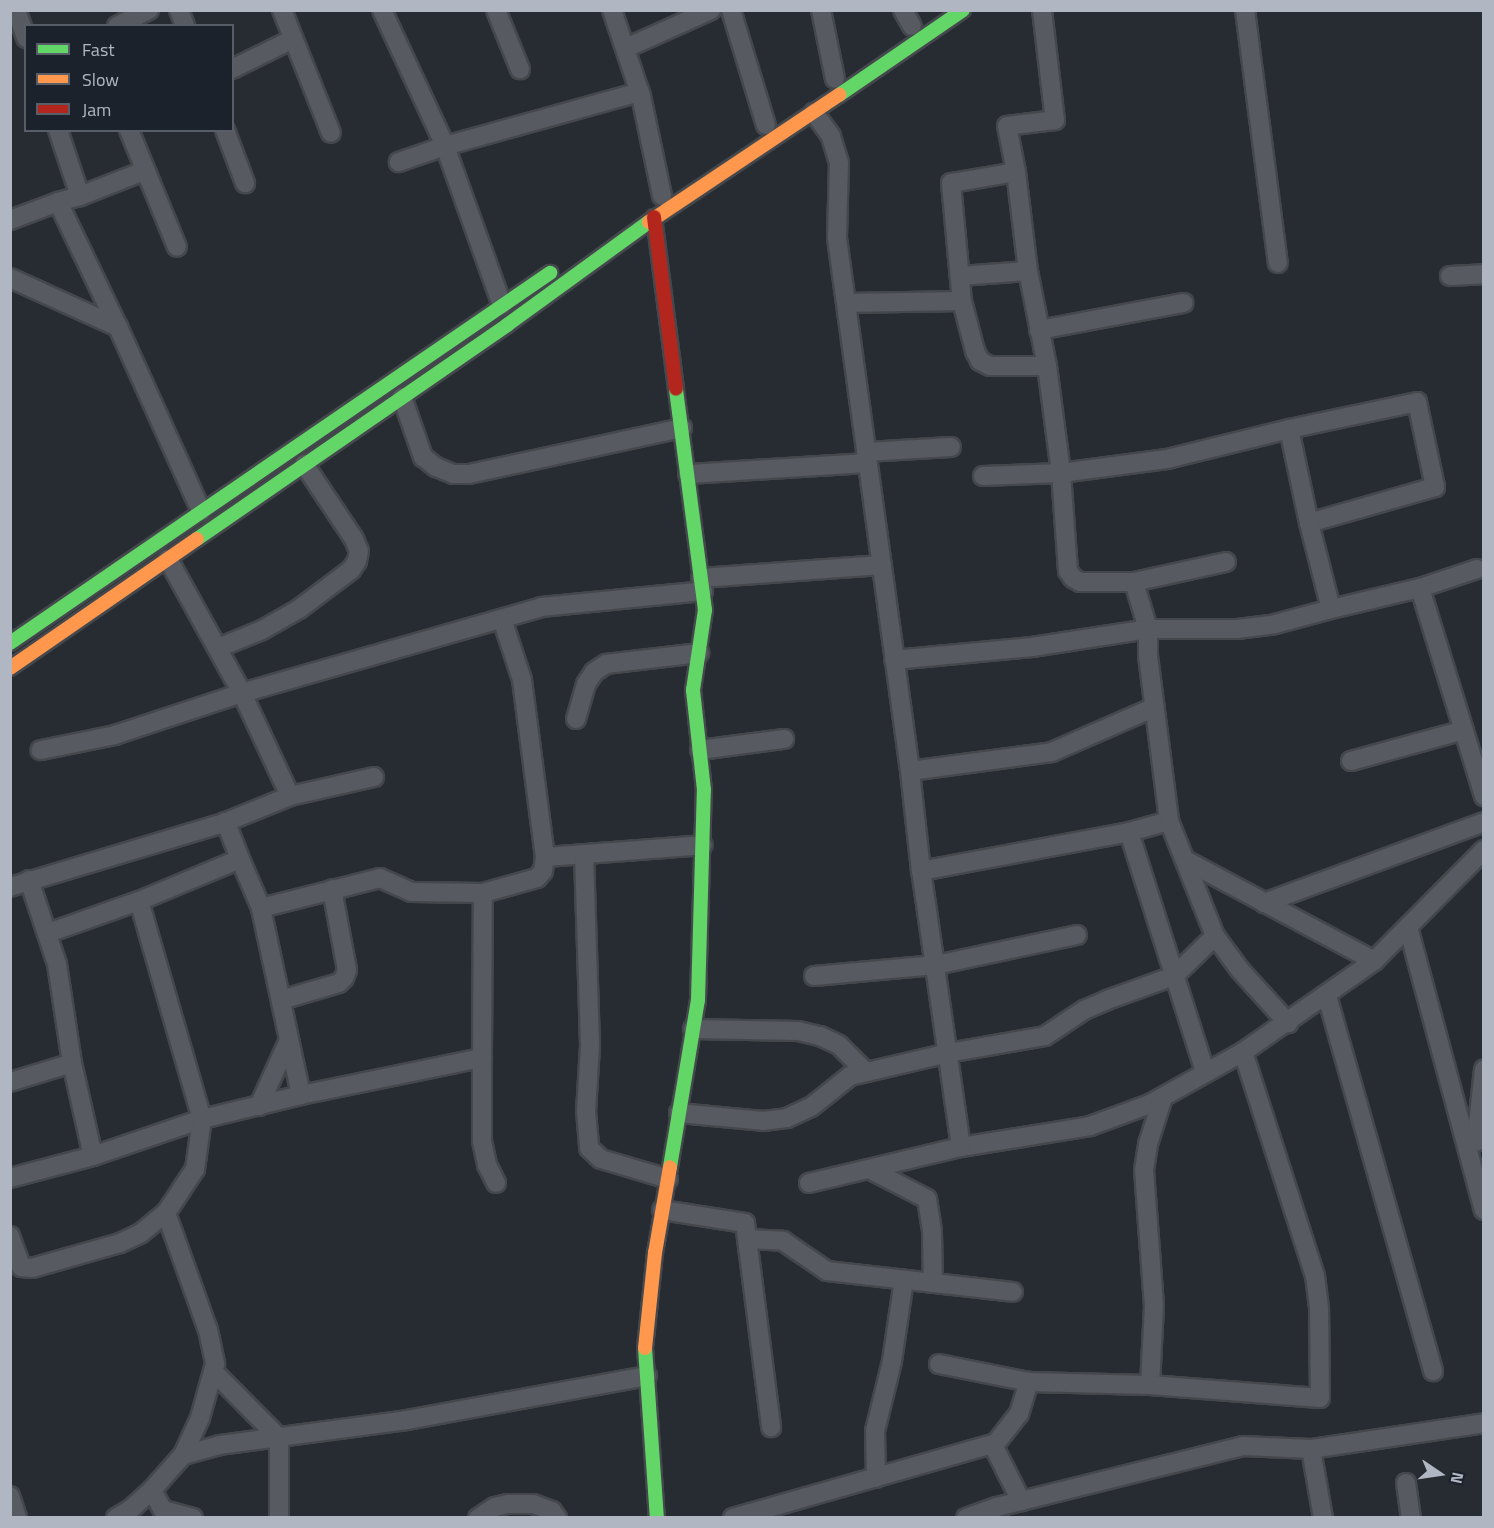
<!DOCTYPE html>
<style>
body{margin:0}
#map{position:relative;width:1494px;height:1528px;overflow:hidden;background:#262c32;font-family:"Titillium Web",sans-serif}
div>[style]{position:absolute}
[style*='--x']{left:calc(var(--x)*1px);top:calc(var(--y)*1px);width:calc(var(--w)*1px);rotate:calc(var(--a)*1deg)}
.roads{filter:drop-shadow(2px 0 #44484c) drop-shadow(-2px 0 #44484c) drop-shadow(0 2px #44484c) drop-shadow(0 -2px #44484c)}
.street>*{height:18px;margin:-9px;padding:0 9px;transform-origin:9px;border-radius:9px;background:#575a60}
.fast>*{height:14px;margin:-7px;padding:0 7px;transform-origin:7px;border-radius:7px;background:#63d668}
.slow>*{height:14px;margin:-7px;padding:0 7px;transform-origin:7px;border-radius:7px;background:#ff974d}
.jam>*{height:14px;margin:-7px;padding:0 7px;transform-origin:7px;border-radius:7px;background:#b3261e}
span{translate:-50% -50%;white-space:nowrap;text-align:center;line-height:1.15;-webkit-text-stroke:4.5px #1b222b;paint-order:stroke}
.frame{position:absolute;inset:0;border:12px solid #b0b7c3;pointer-events:none}
.legend{position:absolute;left:24px;top:24px;width:210px;height:108px;box-sizing:border-box;background:#1b222b;border:2px solid #575e68;margin:0;padding:8px 10px;list-style:none;font-size:18px;color:#b0b7c3}
.legend li{display:flex;align-items:center;gap:12px;height:30px}
.legend b{width:30px;border:2px solid #575e68}
.north{position:absolute;left:1410px;top:1444px;width:60px;height:60px;-webkit-text-stroke:4px #1b222b;paint-order:stroke;rotate:103deg;font-size:16px;font-weight:700;line-height:24px;text-align:center;color:#b0b7c3}
.north::after{content:'';display:block;margin:auto;width:21px;height:27px;background:#b0b7c3;clip-path:polygon(50% 0,100% 100%,50% 72%,0 100%)}
</style>
<div id="map">
<div class="roads">
<div class="street">
<i style="--x:16;--y:10;--w:30;--a:70"></i>
<i style="--x:179;--y:10;--w:17;--a:69"></i>
<i style="--x:282;--y:10;--w:132;--a:68.3"></i>
<i style="--x:382;--y:10;--w:150;--a:65.1"></i>
<i style="--x:445;--y:146;--w:49;--a:160.8"></i>
<i style="--x:496;--y:10;--w:64;--a:67.9"></i>
<i style="--x:612;--y:10;--w:91;--a:71.4"></i>
<i style="--x:641;--y:96;--w:102;--a:78.1"></i>
<i style="--x:731;--y:10;--w:120;--a:73.1"></i>
<i style="--x:821;--y:10;--w:70;--a:78.5"></i>
<i style="--x:903;--y:10;--w:18;--a:61"></i>
<i style="--x:1042;--y:10;--w:111;--a:83.3"></i>
<i style="--x:1055;--y:120;--w:48;--a:172.9"></i>
<i style="--x:1007;--y:126;--w:47;--a:78.9"></i>
<i style="--x:1016;--y:172;--w:100;--a:83.1"></i>
<i style="--x:1028;--y:271;--w:97;--a:78.7"></i>
<i style="--x:1047;--y:366;--w:108;--a:82.5"></i>
<i style="--x:1061;--y:473;--w:98;--a:85.9"></i>
<i style="--x:1068;--y:571;--w:9;--a:54"></i>
<i style="--x:1073;--y:578;--w:8;--a:30"></i>
<i style="--x:1080;--y:582;--w:54;--a:0"></i>
<i style="--x:1134;--y:582;--w:94;--a:-12.3"></i>
<i style="--x:1245;--y:10;--w:255;--a:82.6"></i>
<i style="--x:117;--y:26;--w:36;--a:-27"></i>
<i style="--x:626;--y:48;--w:93;--a:-24.1"></i>
<i style="--x:232;--y:69;--w:68;--a:-26.2"></i>
<i style="--x:58;--y:130;--w:70;--a:71.6"></i>
<i style="--x:80;--y:196;--w:69;--a:-21.3"></i>
<i style="--x:129;--y:130;--w:126;--a:67.7"></i>
<i style="--x:225;--y:130;--w:57;--a:69.3"></i>
<i style="--x:1016;--y:172;--w:66;--a:170.4"></i>
<i style="--x:951;--y:183;--w:119;--a:84.7"></i>
<i style="--x:962;--y:301;--w:52;--a:75.4"></i>
<i style="--x:975;--y:351;--w:11;--a:63"></i>
<i style="--x:980;--y:361;--w:11;--a:27"></i>
<i style="--x:990;--y:366;--w:57;--a:0"></i>
<i style="--x:80;--y:196;--w:23;--a:165"></i>
<i style="--x:58;--y:202;--w:139;--a:64.4"></i>
<i style="--x:118;--y:327;--w:202;--a:65.7"></i>
<i style="--x:10;--y:220;--w:51;--a:-20.6"></i>
<i style="--x:960;--y:276;--w:68;--a:-4.2"></i>
<i style="--x:1450;--y:276;--w:34;--a:-3"></i>
<i style="--x:10;--y:278;--w:119;--a:24.4"></i>
<i style="--x:846;--y:303;--w:116;--a:-1"></i>
<i style="--x:502;--y:305;--w:169;--a:-109.7"></i>
<i style="--x:445;--y:146;--w:202;--a:-15.5"></i>
<i style="--x:1039;--y:330;--w:147;--a:-10.6"></i>
<i style="--x:402;--y:397;--w:64;--a:70.7"></i>
<i style="--x:423;--y:457;--w:16;--a:38"></i>
<i style="--x:436;--y:467;--w:18;--a:22"></i>
<i style="--x:453;--y:474;--w:16;--a:0"></i>
<i style="--x:469;--y:474;--w:218;--a:-12.2"></i>
<i style="--x:866;--y:452;--w:85;--a:-3.4"></i>
<i style="--x:688;--y:474;--w:180;--a:-3.5"></i>
<i style="--x:983;--y:476;--w:78;--a:-2.2"></i>
<i style="--x:1061;--y:473;--w:107;--a:-7.5"></i>
<i style="--x:1167;--y:459;--w:126;--a:-13.8"></i>
<i style="--x:1289;--y:429;--w:131;--a:-11.9"></i>
<i style="--x:1417;--y:402;--w:87;--a:78"></i>
<i style="--x:1435;--y:487;--w:131;--a:164.1"></i>
<i style="--x:1309;--y:523;--w:96;--a:-102"></i>
<i style="--x:168;--y:559;--w:153;--a:61.1"></i>
<i style="--x:242;--y:693;--w:311;--a:-16"></i>
<i style="--x:541;--y:607;--w:163;--a:-5.6"></i>
<i style="--x:701;--y:578;--w:181;--a:-4.1"></i>
<i style="--x:1134;--y:582;--w:49;--a:73.4"></i>
<i style="--x:1148;--y:629;--w:89;--a:0"></i>
<i style="--x:1237;--y:629;--w:38;--a:-7"></i>
<i style="--x:1275;--y:624;--w:58;--a:-15"></i>
<i style="--x:1331;--y:609;--w:89;--a:-104.3"></i>
<i style="--x:1420;--y:588;--w:60;--a:-18.4"></i>
<i style="--x:1331;--y:609;--w:91;--a:-13.3"></i>
<i style="--x:1420;--y:588;--w:218;--a:72.9"></i>
<i style="--x:502;--y:619;--w:64;--a:71.8"></i>
<i style="--x:522;--y:680;--w:178;--a:82.6"></i>
<i style="--x:545;--y:857;--w:158;--a:-4.3"></i>
<i style="--x:218;--y:648;--w:48;--a:-22.2"></i>
<i style="--x:262;--y:630;--w:43;--a:-29.6"></i>
<i style="--x:299;--y:609;--w:65;--a:-36.9"></i>
<i style="--x:351;--y:570;--w:11;--a:-56"></i>
<i style="--x:357;--y:561;--w:10;--a:-79"></i>
<i style="--x:359;--y:551;--w:13;--a:-113"></i>
<i style="--x:354;--y:539;--w:90;--a:-123.7"></i>
<i style="--x:894;--y:660;--w:139;--a:-5.4"></i>
<i style="--x:1032;--y:647;--w:117;--a:-8.8"></i>
<i style="--x:1148;--y:629;--w:27;--a:90"></i>
<i style="--x:1148;--y:656;--w:166;--a:82.7"></i>
<i style="--x:1169;--y:821;--w:41;--a:164.6"></i>
<i style="--x:576;--y:719;--w:36;--a:-74"></i>
<i style="--x:586;--y:684;--w:14;--a:-56"></i>
<i style="--x:594;--y:672;--w:14;--a:-34"></i>
<i style="--x:606;--y:664;--w:94;--a:-6.7"></i>
<i style="--x:700;--y:750;--w:85;--a:-7.5"></i>
<i style="--x:1351;--y:761;--w:117;--a:-15.3"></i>
<i style="--x:910;--y:771;--w:143;--a:-7.6"></i>
<i style="--x:1052;--y:752;--w:112;--a:-23.6"></i>
<i style="--x:290;--y:796;--w:86;--a:-12.7"></i>
<i style="--x:1169;--y:821;--w:124;--a:68.2"></i>
<i style="--x:1215;--y:936;--w:42;--a:53.7"></i>
<i style="--x:1240;--y:970;--w:72;--a:47.8"></i>
<i style="--x:584;--y:854;--w:192;--a:88.2"></i>
<i style="--x:590;--y:1046;--w:65;--a:93.5"></i>
<i style="--x:586;--y:1111;--w:37;--a:85"></i>
<i style="--x:589;--y:1148;--w:16;--a:43"></i>
<i style="--x:601;--y:1159;--w:70;--a:16.6"></i>
<i style="--x:1185;--y:860;--w:214;--a:28.1"></i>
<i style="--x:921;--y:871;--w:212;--a:-10.6"></i>
<i style="--x:1129;--y:832;--w:252;--a:72.4"></i>
<i style="--x:29;--y:880;--w:89;--a:71.6"></i>
<i style="--x:57;--y:964;--w:100;--a:81.4"></i>
<i style="--x:10;--y:887;--w:226;--a:-16.7"></i>
<i style="--x:1264;--y:903;--w:234;--a:-20.2"></i>
<i style="--x:261;--y:908;--w:123;--a:-14.1"></i>
<i style="--x:380;--y:878;--w:34;--a:24"></i>
<i style="--x:411;--y:892;--w:72;--a:0.8"></i>
<i style="--x:1408;--y:927;--w:293;--a:75"></i>
<i style="--x:48;--y:933;--w:96;--a:-19.4"></i>
<i style="--x:814;--y:976;--w:122;--a:-5.2"></i>
<i style="--x:936;--y:965;--w:144;--a:-12"></i>
<i style="--x:1327;--y:996;--w:390;--a:74.2"></i>
<i style="--x:281;--y:1000;--w:60;--a:-16.3"></i>
<i style="--x:339;--y:983;--w:7;--a:-45"></i>
<i style="--x:344;--y:978;--w:9;--a:-69"></i>
<i style="--x:347;--y:970;--w:82;--a:-100.5"></i>
<i style="--x:693;--y:1029;--w:105;--a:1.1"></i>
<i style="--x:798;--y:1031;--w:23;--a:13"></i>
<i style="--x:820;--y:1036;--w:21;--a:25"></i>
<i style="--x:839;--y:1045;--w:38;--a:45"></i>
<i style="--x:482;--y:1058;--w:83;--a:90"></i>
<i style="--x:482;--y:1141;--w:25;--a:78"></i>
<i style="--x:487;--y:1165;--w:20;--a:63"></i>
<i style="--x:10;--y:1082;--w:65;--a:-17"></i>
<i style="--x:72;--y:1063;--w:95;--a:77.3"></i>
<i style="--x:301;--y:1095;--w:185;--a:-11.6"></i>
<i style="--x:482;--y:1058;--w:165;--a:-89.7"></i>
<i style="--x:483;--y:893;--w:56;--a:-15.5"></i>
<i style="--x:537;--y:878;--w:9;--a:-49"></i>
<i style="--x:543;--y:871;--w:14;--a:-82"></i>
<i style="--x:259;--y:1106;--w:72;--a:-65.6"></i>
<i style="--x:679;--y:1113;--w:84;--a:5.4"></i>
<i style="--x:763;--y:1121;--w:24;--a:-7"></i>
<i style="--x:787;--y:1118;--w:26;--a:-25"></i>
<i style="--x:811;--y:1107;--w:50;--a:-38.5"></i>
<i style="--x:850;--y:1076;--w:101;--a:-13.2"></i>
<i style="--x:948;--y:1053;--w:98;--a:-9.9"></i>
<i style="--x:1045;--y:1036;--w:47;--a:-33.7"></i>
<i style="--x:1084;--y:1010;--w:25;--a:-23"></i>
<i style="--x:1107;--y:1000;--w:71;--a:-19.7"></i>
<i style="--x:1174;--y:976;--w:57;--a:-44.3"></i>
<i style="--x:1476;--y:1142;--w:73;--a:-83.7"></i>
<i style="--x:961;--y:1147;--w:131;--a:-9.2"></i>
<i style="--x:1090;--y:1126;--w:64;--a:-20.1"></i>
<i style="--x:1150;--y:1104;--w:107;--a:-29.2"></i>
<i style="--x:1243;--y:1052;--w:160;--a:-34.8"></i>
<i style="--x:1374;--y:961;--w:156;--a:-45.3"></i>
<i style="--x:869;--y:1169;--w:65;--a:27.3"></i>
<i style="--x:927;--y:1199;--w:33;--a:81"></i>
<i style="--x:932;--y:1232;--w:51;--a:88.9"></i>
<i style="--x:10;--y:1178;--w:86;--a:-14.8"></i>
<i style="--x:93;--y:1156;--w:115;--a:-18.7"></i>
<i style="--x:202;--y:1119;--w:102;--a:-13.6"></i>
<i style="--x:301;--y:1095;--w:191;--a:-102.1"></i>
<i style="--x:261;--y:908;--w:53;--a:-113.2"></i>
<i style="--x:809;--y:1183;--w:156;--a:-13.3"></i>
<i style="--x:961;--y:1147;--w:279;--a:-98.2"></i>
<i style="--x:921;--y:871;--w:101;--a:-96.3"></i>
<i style="--x:910;--y:771;--w:538;--a:-97.8"></i>
<i style="--x:837;--y:238;--w:75;--a:-88.5"></i>
<i style="--x:839;--y:163;--w:28;--a:-107"></i>
<i style="--x:831;--y:136;--w:29;--a:-126"></i>
<i style="--x:662;--y:1210;--w:84;--a:8.9"></i>
<i style="--x:745;--y:1223;--w:206;--a:82.7"></i>
<i style="--x:166;--y:1213;--w:124;--a:70.3"></i>
<i style="--x:208;--y:1330;--w:35;--a:78"></i>
<i style="--x:215;--y:1364;--w:56;--a:105.5"></i>
<i style="--x:200;--y:1418;--w:41;--a:114.7"></i>
<i style="--x:10;--y:1236;--w:33;--a:70"></i>
<i style="--x:21;--y:1267;--w:11;--a:5"></i>
<i style="--x:32;--y:1268;--w:91;--a:-15.9"></i>
<i style="--x:120;--y:1243;--w:23;--a:-25"></i>
<i style="--x:141;--y:1233;--w:32;--a:-39"></i>
<i style="--x:166;--y:1213;--w:53;--a:-56.6"></i>
<i style="--x:195;--y:1169;--w:50;--a:-82"></i>
<i style="--x:202;--y:1119;--w:227;--a:-106.1"></i>
<i style="--x:139;--y:901;--w:109;--a:-22.6"></i>
<i style="--x:240;--y:859;--w:40;--a:-111"></i>
<i style="--x:226;--y:822;--w:69;--a:-22.1"></i>
<i style="--x:290;--y:796;--w:114;--a:-115"></i>
<i style="--x:242;--y:693;--w:134;--a:161.7"></i>
<i style="--x:115;--y:735;--w:76;--a:168.5"></i>
<i style="--x:748;--y:1239;--w:35;--a:3"></i>
<i style="--x:783;--y:1241;--w:53;--a:34.3"></i>
<i style="--x:827;--y:1271;--w:187;--a:6.4"></i>
<i style="--x:939;--y:1364;--w:92;--a:11.3"></i>
<i style="--x:213;--y:1371;--w:94;--a:45.4"></i>
<i style="--x:279;--y:1438;--w:80;--a:90"></i>
<i style="--x:1150;--y:1385;--w:79;--a:-87.1"></i>
<i style="--x:1154;--y:1306;--w:136;--a:-94.2"></i>
<i style="--x:1144;--y:1170;--w:26;--a:-81"></i>
<i style="--x:1148;--y:1144;--w:49;--a:-72.3"></i>
<i style="--x:996;--y:1443;--w:37;--a:-52"></i>
<i style="--x:1019;--y:1414;--w:34;--a:-73"></i>
<i style="--x:1029;--y:1382;--w:121;--a:1.4"></i>
<i style="--x:1150;--y:1385;--w:170;--a:4.4"></i>
<i style="--x:1320;--y:1398;--w:90;--a:-90.6"></i>
<i style="--x:1319;--y:1308;--w:32;--a:-97"></i>
<i style="--x:1315;--y:1276;--w:235;--a:-107.8"></i>
<i style="--x:1311;--y:1449;--w:70;--a:80.1"></i>
<i style="--x:876;--y:1478;--w:47;--a:-91.2"></i>
<i style="--x:875;--y:1431;--w:72;--a:-76.3"></i>
<i style="--x:892;--y:1361;--w:82;--a:-81.6"></i>
<i style="--x:1406;--y:1483;--w:35;--a:82"></i>
<i style="--x:152;--y:1490;--w:32;--a:62"></i>
<i style="--x:10;--y:1496;--w:23;--a:72"></i>
<i style="--x:163;--y:1510;--w:31;--a:15"></i>
<i style="--x:116;--y:1518;--w:17;--a:-31"></i>
<i style="--x:131;--y:1509;--w:28;--a:-42"></i>
<i style="--x:152;--y:1490;--w:47;--a:-48.5"></i>
<i style="--x:183;--y:1455;--w:38;--a:-15"></i>
<i style="--x:220;--y:1445;--w:189;--a:-7.6"></i>
<i style="--x:407;--y:1420;--w:244;--a:-10.4"></i>
<i style="--x:478;--y:1518;--w:20;--a:-33"></i>
<i style="--x:495;--y:1507;--w:13;--a:-13"></i>
<i style="--x:508;--y:1504;--w:25;--a:0"></i>
<i style="--x:533;--y:1504;--w:20;--a:20"></i>
<i style="--x:552;--y:1511;--w:9;--a:54"></i>
<i style="--x:733;--y:1518;--w:273;--a:-15.9"></i>
<i style="--x:996;--y:1443;--w:4;--a:146"></i>
<i style="--x:993;--y:1445;--w:63;--a:63.4"></i>
<i style="--x:966;--y:1518;--w:33;--a:-20"></i>
<i style="--x:997;--y:1507;--w:253;--a:-13.9"></i>
<i style="--x:1243;--y:1446;--w:68;--a:2.5"></i>
<i style="--x:1311;--y:1449;--w:175;--a:-8.5"></i>
</div>
<div class="fast">
<i style="--x:839;--y:95;--w:150;--a:-34.4"></i>
<i style="--x:197;--y:539;--w:377;--a:-34.6"></i>
<i style="--x:507;--y:325;--w:175;--a:-36"></i>
<i style="--x:10;--y:643;--w:655;--a:-34.42"></i>
<i style="--x:670;--y:1167;--w:169;--a:-80.5"></i>
<i style="--x:698;--y:1000;--w:210;--a:-88.4"></i>
<i style="--x:704;--y:790;--w:101;--a:-96.3"></i>
<i style="--x:693;--y:690;--w:81;--a:-81.5"></i>
<i style="--x:705;--y:610;--w:223;--a:-97.5"></i>
<i style="--x:645;--y:1348;--w:170;--a:86"></i>
</div>
<div class="slow">
<i style="--x:649;--y:222;--w:229;--a:-33.8"></i>
<i style="--x:10;--y:668;--w:227;--a:-34.6"></i>
<i style="--x:645;--y:1348;--w:96;--a:-84"></i>
<i style="--x:655;--y:1253;--w:87;--a:-80.1"></i>
</div>
<div class="jam">
<i style="--x:654;--y:217;--w:173;--a:82.7"></i>
</div>
</div>
<div class="frame"></div>
<ul class="legend">
<li><b style="height:8px;background:#63d668"></b>Fast</li>
<li><b style="height:8px;background:#ff974d"></b>Slow</li>
<li><b style="height:8px;background:#b3261e"></b>Jam</li>
</ul>
<div class="north">N</div>
</div>
